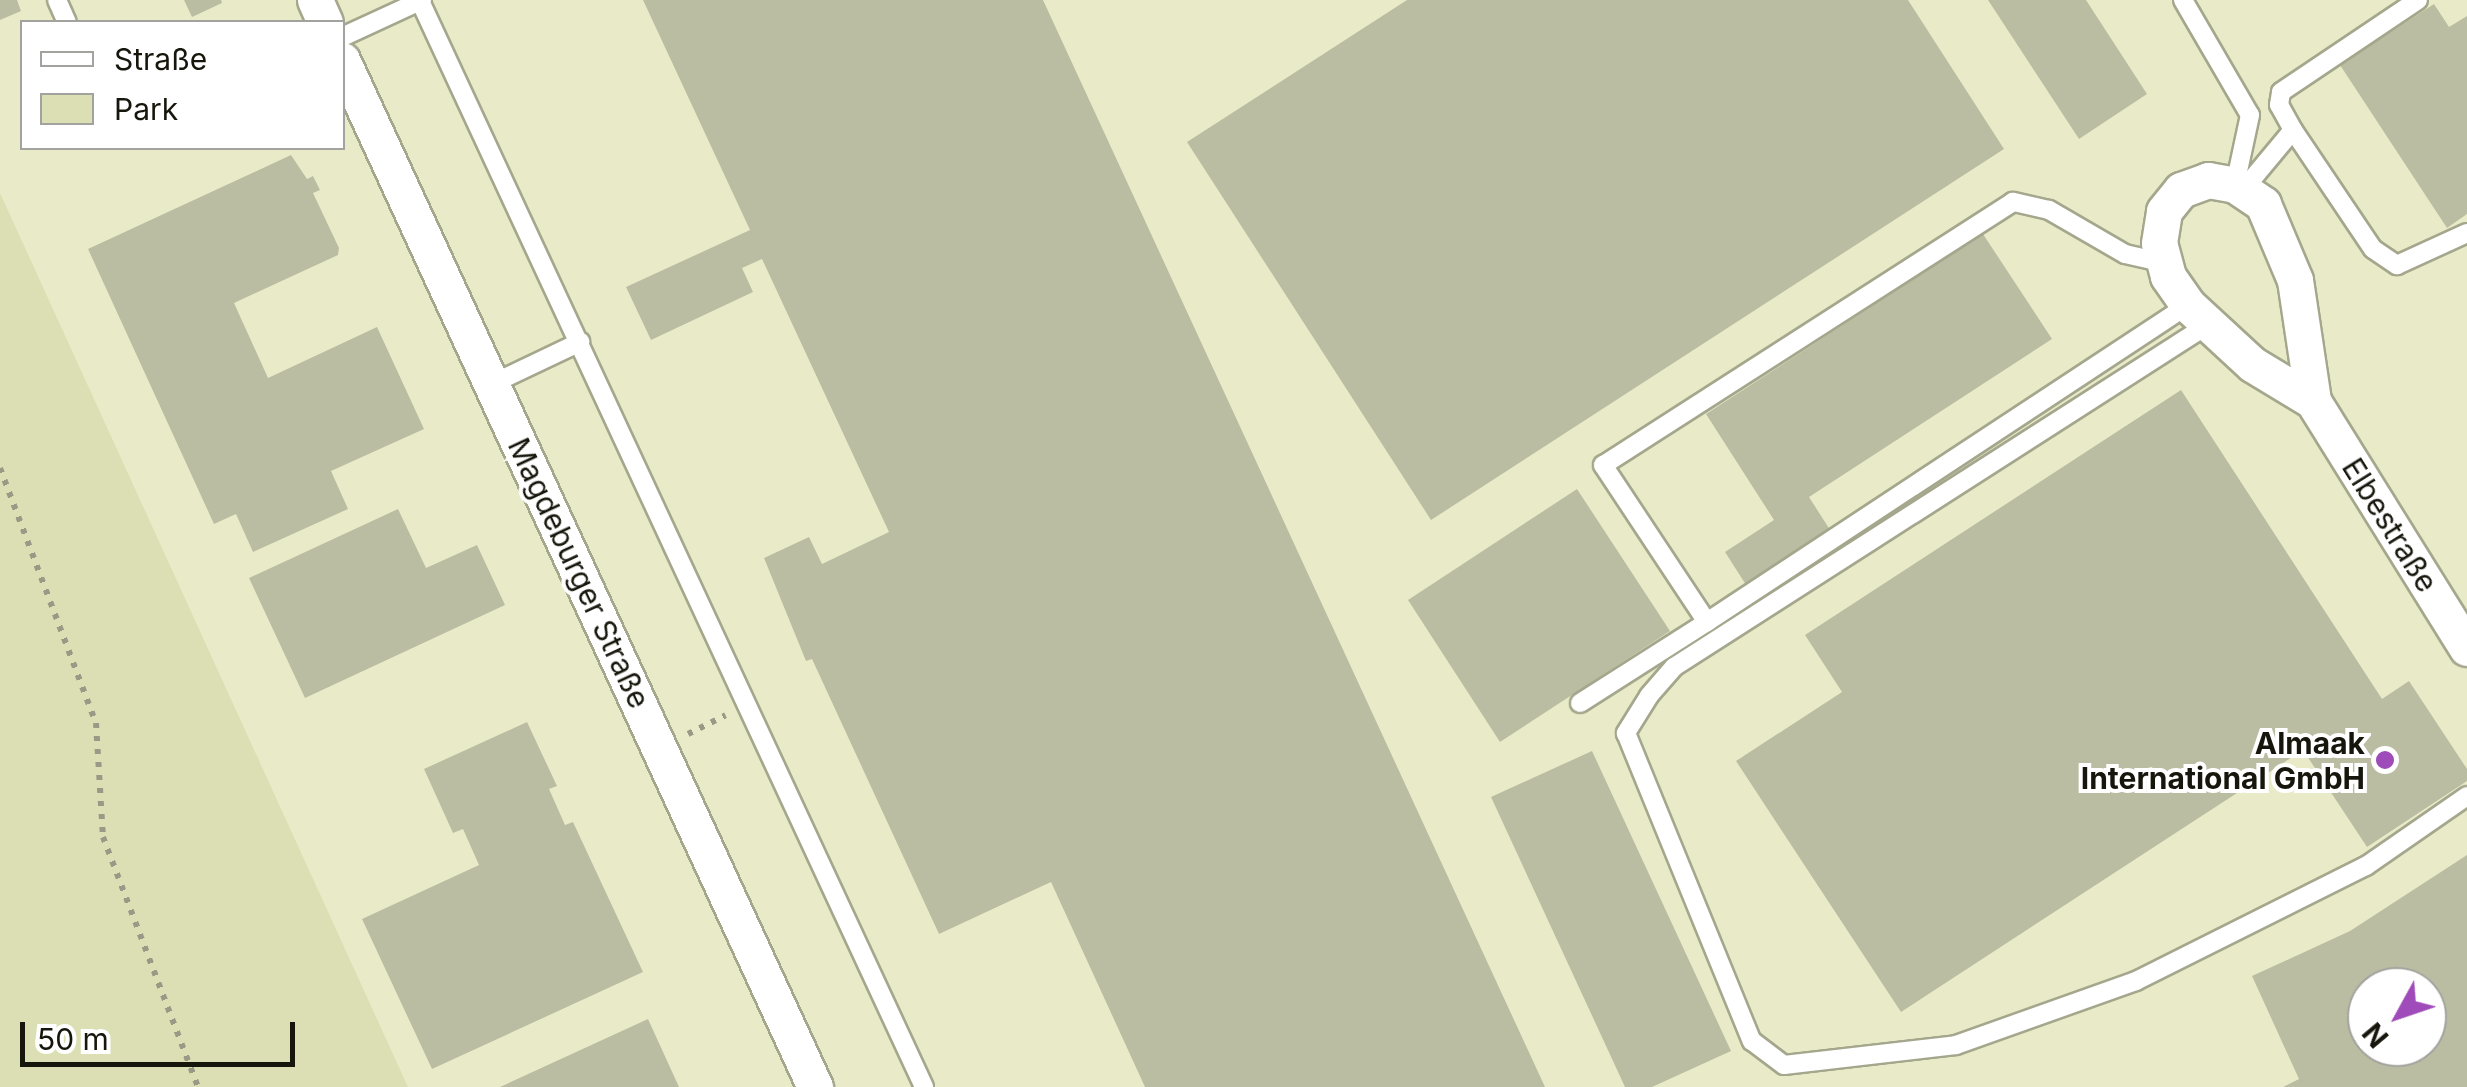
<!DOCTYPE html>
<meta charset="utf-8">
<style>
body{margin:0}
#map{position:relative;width:2467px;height:1087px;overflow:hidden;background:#f5f7db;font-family:Inter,sans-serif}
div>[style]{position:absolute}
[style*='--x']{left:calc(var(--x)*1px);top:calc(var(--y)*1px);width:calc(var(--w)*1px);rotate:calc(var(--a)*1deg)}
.built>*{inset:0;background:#e9ebc8}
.green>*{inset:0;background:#dcdfb3}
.building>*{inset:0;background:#bbbda2}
.path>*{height:6px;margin-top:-3px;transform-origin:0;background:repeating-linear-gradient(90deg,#999a86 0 5px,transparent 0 13px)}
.roads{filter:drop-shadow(2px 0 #a5a78d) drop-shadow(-2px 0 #a5a78d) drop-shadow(0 2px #a5a78d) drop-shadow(0 -2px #a5a78d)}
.service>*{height:18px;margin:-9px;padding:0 9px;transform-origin:9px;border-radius:9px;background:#fff}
.minor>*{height:35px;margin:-17.5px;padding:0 17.5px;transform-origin:17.5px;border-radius:17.5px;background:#fff}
.dots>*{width:28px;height:28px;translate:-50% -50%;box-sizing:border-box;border:5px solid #fff;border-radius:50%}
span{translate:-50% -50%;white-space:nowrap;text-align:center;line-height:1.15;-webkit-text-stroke:8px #fff;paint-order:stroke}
.street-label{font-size:30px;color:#16160c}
.poi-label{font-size:30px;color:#16160c;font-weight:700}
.right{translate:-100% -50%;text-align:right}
.legend{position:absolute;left:20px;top:20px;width:325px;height:130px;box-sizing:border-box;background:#fff;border:2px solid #a2a29e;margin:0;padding:12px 18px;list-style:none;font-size:30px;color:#16160c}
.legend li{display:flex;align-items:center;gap:20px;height:50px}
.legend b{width:50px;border:2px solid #a2a29e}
.north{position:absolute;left:2347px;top:967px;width:100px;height:100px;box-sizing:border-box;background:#fff;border:2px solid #a2a29e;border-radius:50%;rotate:230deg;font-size:28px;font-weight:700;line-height:40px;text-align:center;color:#16160c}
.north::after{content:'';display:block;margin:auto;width:35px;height:45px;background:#9f4cba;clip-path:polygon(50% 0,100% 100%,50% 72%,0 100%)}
.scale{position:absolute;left:20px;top:1022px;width:275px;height:45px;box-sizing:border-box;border:5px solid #16160c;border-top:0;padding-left:12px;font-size:30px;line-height:35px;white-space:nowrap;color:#16160c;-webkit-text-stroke:8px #fff;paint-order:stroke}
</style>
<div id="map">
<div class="built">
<i style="clip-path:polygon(evenodd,0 0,2467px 0,2467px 1087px,404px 1087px,0 195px,0 0,22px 22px,342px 22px,342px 148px,22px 148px,22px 22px,0 0,2367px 987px,2427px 987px,2427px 1047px,2367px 1047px,2367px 987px)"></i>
</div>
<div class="green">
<i style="clip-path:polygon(0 193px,408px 1087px,0 1087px)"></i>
</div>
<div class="building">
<i style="clip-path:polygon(0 0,17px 0,21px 11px,0 20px)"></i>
<i style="clip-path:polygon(184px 0,221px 0,222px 3px,192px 17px)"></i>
<i style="clip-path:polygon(643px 0,1043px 0,1545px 1087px,1145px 1087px,1051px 882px,939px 934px,812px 659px,806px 661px,764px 558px,809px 537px,822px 564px,889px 532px,762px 259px,742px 268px,753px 292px,651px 340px,626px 287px,750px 230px)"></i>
<i style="clip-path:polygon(1407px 0,1908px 0,2004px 149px,1431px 520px,1187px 142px)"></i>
<i style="clip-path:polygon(1988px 0,2086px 0,2147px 94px,2079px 139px)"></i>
<i style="clip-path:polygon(2434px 4px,2449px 27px,2467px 16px,2467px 214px,2447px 228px,2340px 65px)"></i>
<i style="clip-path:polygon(291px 155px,307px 179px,313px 176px,320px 190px,313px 193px,339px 248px,338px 255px,234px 303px,268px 378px,377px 327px,424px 429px,331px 471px,348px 509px,253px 552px,236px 514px,214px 524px,88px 249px)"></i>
<i style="clip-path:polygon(1983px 234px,2052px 339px,1809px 497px,1832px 533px,1748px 588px,1725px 552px,1774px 520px,1706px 414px)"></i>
<i style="clip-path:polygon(2181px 390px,2382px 699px,2409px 681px,2467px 769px,2467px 781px,2367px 847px,2303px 750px,1901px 1012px,1736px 761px,1842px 692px,1805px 635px)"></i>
<i style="clip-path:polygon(1577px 489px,1670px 631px,1500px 742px,1408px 600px)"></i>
<i style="clip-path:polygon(398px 509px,426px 568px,477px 545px,505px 605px,305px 698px,249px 578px)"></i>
<i style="clip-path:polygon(527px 722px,557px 786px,549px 789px,565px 825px,573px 822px,643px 972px,432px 1069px,362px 919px,479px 865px,463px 829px,453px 833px,424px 769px)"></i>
<i style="clip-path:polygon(1592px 751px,1731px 1051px,1652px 1087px,1625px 1087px,1491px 797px)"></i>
<i style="clip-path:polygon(evenodd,2467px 855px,2467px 1087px,2283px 1087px,2299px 1079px,2252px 976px,2350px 931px,2467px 855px,2367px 987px,2427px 987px,2427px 1047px,2367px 1047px,2367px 987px)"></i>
<i style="clip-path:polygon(648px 1019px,679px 1087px,500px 1087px)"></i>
</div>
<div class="path">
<i style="--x:0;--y:468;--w:272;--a:69.4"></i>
<i style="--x:96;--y:723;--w:114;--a:86.5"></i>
<i style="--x:103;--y:837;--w:267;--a:69.2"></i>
<i style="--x:688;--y:734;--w:42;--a:-26.6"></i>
</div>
<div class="roads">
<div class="service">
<i style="--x:57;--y:0;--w:24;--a:66"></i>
<i style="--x:2183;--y:0;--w:133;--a:59.8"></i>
<i style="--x:2250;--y:115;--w:72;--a:102.1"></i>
<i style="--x:420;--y:1;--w:1197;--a:65.1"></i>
<i style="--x:342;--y:37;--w:88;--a:-24.8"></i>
<i style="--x:2293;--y:130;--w:29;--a:-119"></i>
<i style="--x:2279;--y:105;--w:13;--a:-81"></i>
<i style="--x:2281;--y:92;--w:165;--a:-33.9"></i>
<i style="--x:2243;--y:190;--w:78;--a:-50.2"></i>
<i style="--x:2293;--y:130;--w:143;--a:56.1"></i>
<i style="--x:2373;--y:249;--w:29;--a:34"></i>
<i style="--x:2397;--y:265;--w:77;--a:-24.6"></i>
<i style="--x:2165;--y:263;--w:41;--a:-167.3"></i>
<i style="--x:2125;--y:254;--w:88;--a:-149.9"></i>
<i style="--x:2049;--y:210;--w:37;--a:-167"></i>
<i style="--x:2013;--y:202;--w:487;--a:147.3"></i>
<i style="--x:1603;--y:465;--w:188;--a:56.5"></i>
<i style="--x:1707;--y:622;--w:576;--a:-33.39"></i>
<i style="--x:2209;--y:324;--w:636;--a:147.34"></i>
<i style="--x:1674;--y:667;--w:38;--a:131"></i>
<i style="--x:1649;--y:696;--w:44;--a:121.9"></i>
<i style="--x:1626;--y:733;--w:333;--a:67.8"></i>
<i style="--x:1752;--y:1041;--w:40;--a:37"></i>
<i style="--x:1784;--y:1065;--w:173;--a:-6.6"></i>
<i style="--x:1956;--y:1045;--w:191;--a:-19.6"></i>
<i style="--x:2136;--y:981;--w:257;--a:-26.6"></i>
<i style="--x:2366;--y:866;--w:123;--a:-34.7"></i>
<i style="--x:492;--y:384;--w:98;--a:-25.5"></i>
<i style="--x:1580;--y:703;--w:151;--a:-32.5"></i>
</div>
<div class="minor">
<i style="--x:315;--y:0;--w:24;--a:66"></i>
<i style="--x:342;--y:60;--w:1131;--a:65.27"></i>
<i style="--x:2313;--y:401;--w:71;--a:-148.8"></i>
<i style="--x:2252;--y:364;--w:87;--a:-137.3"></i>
<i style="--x:2188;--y:305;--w:35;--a:-125"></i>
<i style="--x:2168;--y:276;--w:34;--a:-105"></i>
<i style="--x:2159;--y:243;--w:32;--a:-81"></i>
<i style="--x:2164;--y:211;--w:27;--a:-51"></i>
<i style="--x:2181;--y:190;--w:29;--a:-20"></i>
<i style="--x:2208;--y:180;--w:27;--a:10"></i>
<i style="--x:2235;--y:185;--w:34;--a:34"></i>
<i style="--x:2263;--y:204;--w:82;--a:67.2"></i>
<i style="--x:2295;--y:280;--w:122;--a:81.5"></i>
<i style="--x:2313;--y:401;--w:291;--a:58.1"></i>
</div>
</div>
<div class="dots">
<i style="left:2385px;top:760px;background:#9f4cba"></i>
</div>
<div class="street-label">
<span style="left:2390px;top:525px;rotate:58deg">Elbestraße</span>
<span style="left:579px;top:573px;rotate:65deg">Magdeburger Straße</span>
</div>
<div class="poi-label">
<span class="right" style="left:2365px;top:760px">Almaak<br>International GmbH</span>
</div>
<ul class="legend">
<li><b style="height:12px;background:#fff"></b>Straße</li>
<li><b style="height:28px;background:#dcdfb3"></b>Park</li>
</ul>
<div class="north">N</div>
<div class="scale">50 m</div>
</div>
